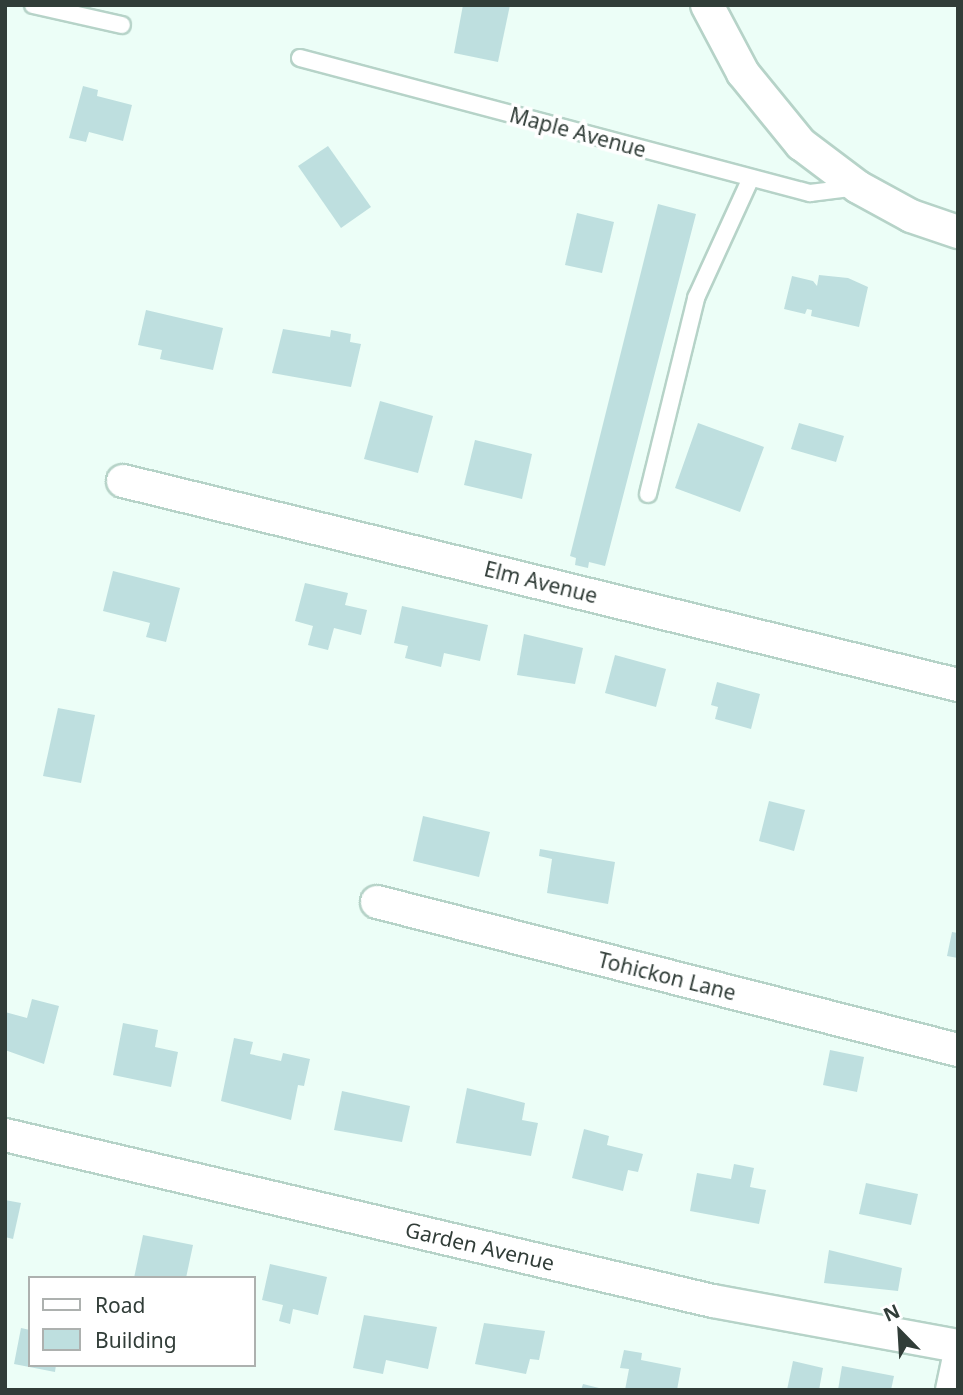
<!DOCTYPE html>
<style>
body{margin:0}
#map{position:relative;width:963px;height:1395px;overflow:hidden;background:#ecfef7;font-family:"Noto Sans",sans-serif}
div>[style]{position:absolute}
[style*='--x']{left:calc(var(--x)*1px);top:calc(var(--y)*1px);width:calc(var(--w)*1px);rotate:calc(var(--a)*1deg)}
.building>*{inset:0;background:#bedfdf}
.roads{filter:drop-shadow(2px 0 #b6d3c8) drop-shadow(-2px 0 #b6d3c8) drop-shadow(0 2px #b6d3c8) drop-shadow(0 -2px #b6d3c8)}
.lane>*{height:16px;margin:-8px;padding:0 8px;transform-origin:8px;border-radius:8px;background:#fff}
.street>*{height:32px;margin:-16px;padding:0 16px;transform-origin:16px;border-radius:16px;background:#fff}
span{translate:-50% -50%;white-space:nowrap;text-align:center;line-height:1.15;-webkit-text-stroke:7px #fff;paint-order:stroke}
.street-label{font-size:21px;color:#313d38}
.frame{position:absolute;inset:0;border:7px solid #313d38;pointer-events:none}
.legend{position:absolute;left:28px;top:1276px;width:228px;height:91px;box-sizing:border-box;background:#fff;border:2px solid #adb1af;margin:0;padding:9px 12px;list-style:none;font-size:21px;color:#313d38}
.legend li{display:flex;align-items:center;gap:14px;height:35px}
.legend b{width:35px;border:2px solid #adb1af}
.north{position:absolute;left:865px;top:1297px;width:70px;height:70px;-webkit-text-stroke:5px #fff;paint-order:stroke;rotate:336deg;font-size:19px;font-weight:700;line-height:28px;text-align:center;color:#313d38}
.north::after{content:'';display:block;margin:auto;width:24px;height:32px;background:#313d38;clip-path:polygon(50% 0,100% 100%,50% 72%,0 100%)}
</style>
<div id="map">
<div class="building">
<i style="clip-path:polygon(463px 5px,510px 5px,498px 62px,454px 53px)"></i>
<i style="clip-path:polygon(83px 86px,98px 90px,97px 96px,132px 105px,123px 141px,89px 132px,86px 142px,69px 138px)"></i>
<i style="clip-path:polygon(328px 146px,371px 207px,341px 228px,298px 166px)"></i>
<i style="clip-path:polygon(658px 204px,696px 214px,605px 566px,589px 562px,588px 568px,575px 565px,576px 558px,570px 556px)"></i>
<i style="clip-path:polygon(577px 213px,614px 222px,602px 273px,565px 265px)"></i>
<i style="clip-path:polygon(819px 275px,848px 278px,868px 287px,859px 327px,811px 316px,812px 310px,807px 309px,805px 314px,784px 309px,792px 276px,813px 281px,817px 286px)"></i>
<i style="clip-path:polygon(146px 310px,223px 328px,213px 370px,160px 359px,162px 350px,138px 345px)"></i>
<i style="clip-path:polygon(283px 329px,330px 337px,331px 330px,351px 334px,350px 342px,361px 344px,351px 387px,272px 373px)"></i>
<i style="clip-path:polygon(380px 401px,433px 416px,418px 473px,364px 459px)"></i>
<i style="clip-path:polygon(698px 423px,764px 447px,740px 512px,675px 488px)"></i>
<i style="clip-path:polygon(799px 423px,844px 436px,836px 462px,791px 449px)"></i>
<i style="clip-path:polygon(475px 440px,532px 454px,522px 499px,464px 485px)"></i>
<i style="clip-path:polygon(113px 571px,180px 588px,166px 642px,146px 637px,150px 623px,103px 611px)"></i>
<i style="clip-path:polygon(305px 583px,348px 593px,345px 605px,367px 610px,361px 635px,334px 628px,328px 650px,308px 645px,313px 626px,295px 621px)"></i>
<i style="clip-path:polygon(402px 606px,488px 625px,480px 661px,444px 653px,441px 667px,405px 658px,408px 646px,394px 643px)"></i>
<i style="clip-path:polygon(524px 634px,583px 648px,575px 684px,517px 675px)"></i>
<i style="clip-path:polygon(615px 655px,666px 669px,656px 707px,605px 693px)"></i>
<i style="clip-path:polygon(717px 682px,760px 694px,751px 729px,715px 719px,718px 707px,711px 705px)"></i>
<i style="clip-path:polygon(58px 708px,95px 715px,81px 783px,43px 776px)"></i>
<i style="clip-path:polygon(769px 801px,805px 810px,794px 851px,759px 841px)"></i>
<i style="clip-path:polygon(423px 816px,490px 832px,479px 877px,413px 861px)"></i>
<i style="clip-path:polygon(540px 849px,615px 862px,608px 904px,547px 893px,552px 859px,539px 856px)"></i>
<i style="clip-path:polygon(952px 932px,958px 933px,958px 958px,947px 956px)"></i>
<i style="clip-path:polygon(32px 999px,59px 1006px,44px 1064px,5px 1050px,5px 1012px,27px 1018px)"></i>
<i style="clip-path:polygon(123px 1023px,158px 1030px,155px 1047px,178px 1052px,171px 1087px,113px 1075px)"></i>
<i style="clip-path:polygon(234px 1038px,253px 1042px,250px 1054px,281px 1061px,283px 1053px,310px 1059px,304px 1086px,298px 1085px,291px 1120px,221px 1101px)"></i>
<i style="clip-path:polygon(830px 1050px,864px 1057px,857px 1092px,823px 1085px)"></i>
<i style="clip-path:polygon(467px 1088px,525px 1103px,522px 1120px,538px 1123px,531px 1156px,456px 1143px)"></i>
<i style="clip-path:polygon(342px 1091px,410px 1106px,402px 1142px,334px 1130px)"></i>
<i style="clip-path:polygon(584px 1129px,609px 1136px,607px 1145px,643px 1154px,638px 1172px,628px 1170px,623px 1191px,572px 1178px)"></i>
<i style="clip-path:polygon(734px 1164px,754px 1168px,750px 1187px,766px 1190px,759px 1224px,690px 1211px,697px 1173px,731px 1179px)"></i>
<i style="clip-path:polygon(866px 1183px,918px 1194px,911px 1225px,859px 1214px)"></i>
<i style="clip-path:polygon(5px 1200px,21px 1203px,13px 1239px,5px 1237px)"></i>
<i style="clip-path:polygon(143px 1235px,193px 1245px,186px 1278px,134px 1278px)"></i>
<i style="clip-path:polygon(829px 1250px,902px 1268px,898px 1291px,824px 1283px)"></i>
<i style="clip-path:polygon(270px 1264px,327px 1277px,318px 1315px,293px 1309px,290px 1324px,279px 1321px,283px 1305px,262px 1300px)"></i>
<i style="clip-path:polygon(364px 1315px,437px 1327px,428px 1369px,386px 1360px,383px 1374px,353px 1368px)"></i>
<i style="clip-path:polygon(484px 1323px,545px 1331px,539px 1360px,530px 1359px,526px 1374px,475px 1364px)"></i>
<i style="clip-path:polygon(21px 1328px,30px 1330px,30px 1365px,56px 1365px,55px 1372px,14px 1364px)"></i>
<i style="clip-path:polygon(624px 1350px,642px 1353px,641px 1360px,681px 1368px,677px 1390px,625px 1390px,629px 1369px,620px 1368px)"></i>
<i style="clip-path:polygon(793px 1361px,823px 1368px,819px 1390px,787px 1390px)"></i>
<i style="clip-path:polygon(842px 1366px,894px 1376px,891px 1390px,838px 1390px)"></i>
<i style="clip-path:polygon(583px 1384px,603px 1389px,603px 1390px,581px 1390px)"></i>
</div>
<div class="roads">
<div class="lane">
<i style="--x:33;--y:5;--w:91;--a:12.7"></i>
<i style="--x:300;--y:58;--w:528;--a:14.83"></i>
<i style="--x:810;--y:193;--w:48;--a:-7.1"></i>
<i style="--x:648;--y:494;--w:202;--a:-76.2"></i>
<i style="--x:696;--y:298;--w:132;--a:-65.4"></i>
</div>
<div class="street">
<i style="--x:707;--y:5;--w:77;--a:62.1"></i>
<i style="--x:743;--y:73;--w:92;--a:50.8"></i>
<i style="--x:801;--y:144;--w:71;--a:37"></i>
<i style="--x:858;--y:187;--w:60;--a:28.7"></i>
<i style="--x:911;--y:216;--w:50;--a:18.8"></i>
<i style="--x:123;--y:481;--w:860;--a:13.73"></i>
<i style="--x:377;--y:902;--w:600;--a:14.29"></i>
<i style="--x:5;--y:1135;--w:727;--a:13.2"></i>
<i style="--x:713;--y:1301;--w:249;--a:10.4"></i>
<i style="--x:952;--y:1390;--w:29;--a:-78"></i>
</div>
</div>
<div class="street-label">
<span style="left:578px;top:132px;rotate:15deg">Maple Avenue</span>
<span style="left:541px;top:582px;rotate:14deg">Elm Avenue</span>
<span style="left:667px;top:976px;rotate:14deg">Tohickon Lane</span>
<span style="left:480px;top:1246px;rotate:13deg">Garden Avenue</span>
</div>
<div class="frame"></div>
<ul class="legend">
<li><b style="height:9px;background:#fff"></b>Road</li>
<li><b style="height:19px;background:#bedfdf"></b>Building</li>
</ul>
<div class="north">N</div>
</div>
